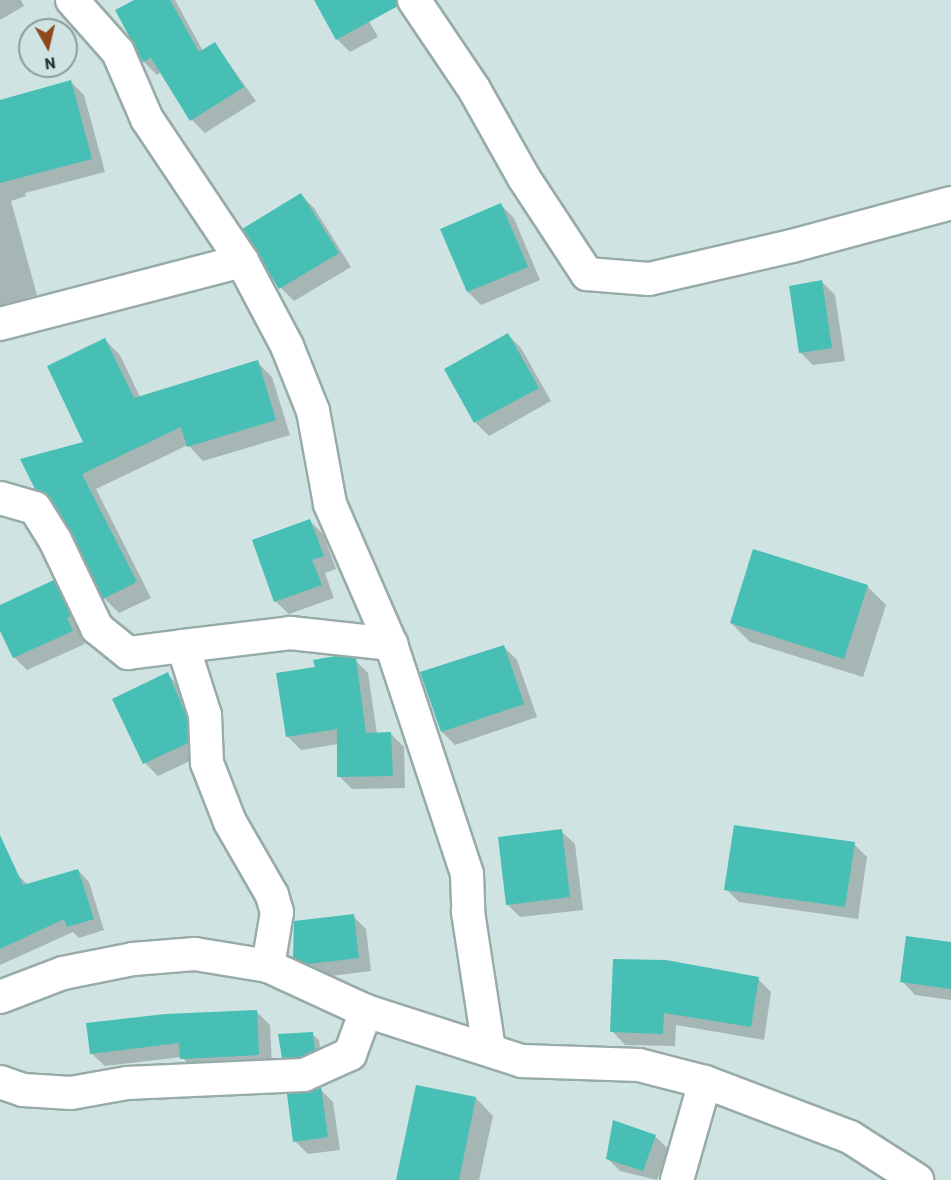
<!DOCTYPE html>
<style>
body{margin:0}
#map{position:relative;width:951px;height:1180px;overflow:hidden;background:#cfe4e2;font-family:Barlow,sans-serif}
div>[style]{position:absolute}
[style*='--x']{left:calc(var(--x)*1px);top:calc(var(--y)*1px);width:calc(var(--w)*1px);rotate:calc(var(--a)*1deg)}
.shadow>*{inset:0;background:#0003}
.building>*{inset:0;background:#47bfb5}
.roads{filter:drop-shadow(2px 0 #97aba9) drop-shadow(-2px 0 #97aba9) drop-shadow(0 2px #97aba9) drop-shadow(0 -2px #97aba9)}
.street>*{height:32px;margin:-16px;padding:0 16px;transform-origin:16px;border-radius:16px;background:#fff}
span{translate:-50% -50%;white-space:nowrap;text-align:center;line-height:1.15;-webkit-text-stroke:5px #cfe4e2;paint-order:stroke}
.north{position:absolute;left:18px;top:18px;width:60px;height:60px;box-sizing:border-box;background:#cfe4e2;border:2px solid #8b9c9a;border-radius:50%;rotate:172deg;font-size:16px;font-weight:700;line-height:24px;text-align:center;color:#262f2e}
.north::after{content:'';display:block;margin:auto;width:21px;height:27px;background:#8d481e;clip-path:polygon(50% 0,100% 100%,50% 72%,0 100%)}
</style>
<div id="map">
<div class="shadow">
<i style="clip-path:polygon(0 0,21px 0,24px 6px,0 20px)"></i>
<i style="clip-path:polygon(137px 0,175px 0,203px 51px,215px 44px,256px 101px,205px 133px,192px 120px,161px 72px,157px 75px,144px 62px,117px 11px)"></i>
<i style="clip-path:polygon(315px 0,357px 0,378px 37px,350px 52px,337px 39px)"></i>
<i style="clip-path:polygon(71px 82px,84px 95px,105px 172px,25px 193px,26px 196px,11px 201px,37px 295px,0 306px,0 101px)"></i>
<i style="clip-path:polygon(301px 195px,314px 208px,351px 267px,294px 301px,281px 288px)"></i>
<i style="clip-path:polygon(501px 205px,514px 218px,540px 280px,481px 305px,468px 292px)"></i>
<i style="clip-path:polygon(822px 282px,835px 295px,845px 361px,813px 365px,800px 352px)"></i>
<i style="clip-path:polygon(508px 335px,521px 348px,551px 401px,489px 436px,476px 423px,446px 370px)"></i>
<i style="clip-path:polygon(105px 340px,120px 355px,140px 397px,257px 362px,272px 377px,290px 435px,203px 461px,188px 445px,96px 489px,151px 598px,119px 613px,105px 599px,58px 508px,36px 488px,85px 443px)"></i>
<i style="clip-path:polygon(310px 521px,323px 534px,336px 569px,325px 573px,334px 598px,289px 614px,275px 601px)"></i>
<i style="clip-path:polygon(54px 582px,67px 595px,83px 629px,79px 631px,85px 644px,27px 670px,14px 657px,0 627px,0 607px)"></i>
<i style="clip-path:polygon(867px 586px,886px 605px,863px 677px,750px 642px,731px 623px)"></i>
<i style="clip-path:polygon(504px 647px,517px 660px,537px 717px,455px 745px,442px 732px)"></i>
<i style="clip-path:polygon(355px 660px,368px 673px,377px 734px,391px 734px,404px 747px,405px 788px,352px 789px,339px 776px,338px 744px,301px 750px,288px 737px)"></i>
<i style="clip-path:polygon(167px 674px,180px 687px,201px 756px,158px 776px,145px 763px,114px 699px)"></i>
<i style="clip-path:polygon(561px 831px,575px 844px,583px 910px,520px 917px,507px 904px)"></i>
<i style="clip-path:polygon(854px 844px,867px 857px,858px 919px,739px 902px,726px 889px)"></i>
<i style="clip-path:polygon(78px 870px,89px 882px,104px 930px,79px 938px,73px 932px,0 965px,0 882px,17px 874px,28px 885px)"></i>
<i style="clip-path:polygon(353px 916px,366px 929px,371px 971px,322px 977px,308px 971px,295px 957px)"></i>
<i style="clip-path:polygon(951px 944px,951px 1000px,915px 995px,902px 981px)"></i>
<i style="clip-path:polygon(758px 979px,771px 992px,764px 1040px,676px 1025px,675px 1046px,625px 1045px,612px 1031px)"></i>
<i style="clip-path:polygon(257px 1012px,270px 1025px,272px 1067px,195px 1071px,182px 1057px,105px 1066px,91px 1053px)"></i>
<i style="clip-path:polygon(312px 1034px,319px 1040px,321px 1056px,290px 1064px,283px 1057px)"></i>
<i style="clip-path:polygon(320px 1089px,333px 1102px,340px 1150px,308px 1154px,295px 1141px)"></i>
<i style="clip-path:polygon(476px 1098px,493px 1116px,479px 1180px,397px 1180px)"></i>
<i style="clip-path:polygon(655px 1136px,668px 1149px,657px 1180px,620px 1171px,607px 1158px)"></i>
</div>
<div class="building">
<i style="clip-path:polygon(134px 0,170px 0,199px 52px,215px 42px,244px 87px,190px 121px,151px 58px,143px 62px,115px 10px)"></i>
<i style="clip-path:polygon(314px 0,396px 0,398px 6px,336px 40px)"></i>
<i style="clip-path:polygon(71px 80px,92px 159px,0 183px,0 100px)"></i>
<i style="clip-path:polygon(301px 193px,339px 253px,279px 289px,242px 229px)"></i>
<i style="clip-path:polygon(501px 203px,528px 267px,467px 292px,440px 229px)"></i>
<i style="clip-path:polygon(822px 280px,832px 348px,799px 353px,789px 286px)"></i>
<i style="clip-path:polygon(508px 333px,539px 388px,474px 423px,444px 369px)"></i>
<i style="clip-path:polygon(105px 338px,134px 398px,258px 360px,276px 420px,187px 447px,181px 427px,82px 474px,137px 582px,103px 599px,70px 531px,50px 498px,35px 489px,20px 459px,83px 442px,47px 366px)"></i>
<i style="clip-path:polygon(310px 519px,324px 556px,312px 560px,322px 585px,274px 602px,252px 540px)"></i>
<i style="clip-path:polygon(753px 549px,868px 585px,844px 659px,730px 623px)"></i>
<i style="clip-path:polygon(54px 580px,71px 616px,67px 618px,73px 631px,13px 658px,0 631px,0 605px)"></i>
<i style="clip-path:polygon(504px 645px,524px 704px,441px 732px,420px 672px)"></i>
<i style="clip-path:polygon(336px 656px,356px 658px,366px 733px,391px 732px,393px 776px,337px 777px,337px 729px,286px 737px,276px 673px,315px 667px,313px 660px)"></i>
<i style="clip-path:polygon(168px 672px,187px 718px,188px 743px,143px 764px,112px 699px)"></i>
<i style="clip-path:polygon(734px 825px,855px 842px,845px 907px,724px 890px)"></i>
<i style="clip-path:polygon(562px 829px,570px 897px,506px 905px,498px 837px)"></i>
<i style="clip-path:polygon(0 835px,23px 885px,78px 869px,94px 919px,67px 927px,64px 919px,0 949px)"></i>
<i style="clip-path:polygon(354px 914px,359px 958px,308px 964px,293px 958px,294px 921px)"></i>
<i style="clip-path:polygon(906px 936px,951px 942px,951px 989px,900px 982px)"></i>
<i style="clip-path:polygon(613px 959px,666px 960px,759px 977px,751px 1027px,664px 1013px,663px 1034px,610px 1032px)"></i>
<i style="clip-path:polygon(257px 1010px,259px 1055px,180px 1059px,179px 1043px,90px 1054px,86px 1023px,165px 1014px)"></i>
<i style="clip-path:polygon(313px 1032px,315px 1050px,300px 1057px,282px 1058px,278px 1034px)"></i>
<i style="clip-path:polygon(416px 1085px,476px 1097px,459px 1180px,396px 1180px)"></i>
<i style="clip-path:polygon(321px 1087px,328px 1137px,293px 1142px,287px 1094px)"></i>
<i style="clip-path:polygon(613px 1120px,656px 1135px,643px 1171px,606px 1159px)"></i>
</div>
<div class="roads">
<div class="street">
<i style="--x:72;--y:0;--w:69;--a:48.5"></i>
<i style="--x:118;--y:52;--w:73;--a:66.6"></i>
<i style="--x:147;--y:119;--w:171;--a:56.2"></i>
<i style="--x:242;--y:261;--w:96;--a:62.1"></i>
<i style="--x:287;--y:346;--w:70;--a:68.2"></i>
<i style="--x:313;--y:411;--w:95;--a:79.6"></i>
<i style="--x:330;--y:504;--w:153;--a:66.5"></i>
<i style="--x:391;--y:644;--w:242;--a:71.7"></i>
<i style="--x:467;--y:874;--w:38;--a:88"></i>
<i style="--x:468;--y:912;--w:139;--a:81.3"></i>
<i style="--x:414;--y:0;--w:107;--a:56"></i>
<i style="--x:474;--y:89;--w:102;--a:60.7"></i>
<i style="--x:524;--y:178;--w:115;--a:56.7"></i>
<i style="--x:587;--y:274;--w:62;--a:4.6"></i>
<i style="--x:649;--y:279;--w:147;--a:-13"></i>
<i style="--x:792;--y:246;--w:165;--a:-15.1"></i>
<i style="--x:0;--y:324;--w:250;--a:-14.6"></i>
<i style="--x:0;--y:498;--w:36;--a:16"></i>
<i style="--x:35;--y:508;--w:38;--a:58"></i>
<i style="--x:55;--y:540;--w:98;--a:64.5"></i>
<i style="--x:97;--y:628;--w:40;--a:39"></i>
<i style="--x:128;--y:653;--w:55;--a:-7.3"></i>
<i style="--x:183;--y:646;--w:72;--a:72.3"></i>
<i style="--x:205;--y:715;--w:48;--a:87.6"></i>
<i style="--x:207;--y:763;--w:63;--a:68.7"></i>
<i style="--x:230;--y:822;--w:84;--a:60.1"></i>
<i style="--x:272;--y:895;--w:18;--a:74"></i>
<i style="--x:277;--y:912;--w:55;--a:99.5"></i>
<i style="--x:183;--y:646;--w:108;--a:-6.9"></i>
<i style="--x:290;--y:633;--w:102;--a:6.2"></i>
<i style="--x:0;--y:997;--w:67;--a:-20.9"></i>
<i style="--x:63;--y:973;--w:71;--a:-11.3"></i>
<i style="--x:133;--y:959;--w:62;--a:-4.6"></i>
<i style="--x:195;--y:954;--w:74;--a:9.3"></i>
<i style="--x:268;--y:966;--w:108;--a:24.7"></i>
<i style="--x:366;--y:1011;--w:164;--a:17.8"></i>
<i style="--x:522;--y:1061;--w:117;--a:2"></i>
<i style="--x:639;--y:1065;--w:68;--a:14.4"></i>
<i style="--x:705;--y:1082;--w:155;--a:20.8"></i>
<i style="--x:850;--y:1137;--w:80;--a:32.7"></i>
<i style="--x:0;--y:1082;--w:24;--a:19"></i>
<i style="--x:23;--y:1090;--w:48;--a:3.6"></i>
<i style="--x:71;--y:1093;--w:57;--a:-10.1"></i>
<i style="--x:127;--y:1083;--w:177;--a:-2.6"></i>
<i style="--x:304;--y:1075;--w:51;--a:-24.5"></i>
<i style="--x:350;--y:1054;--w:46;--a:-69.6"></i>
<i style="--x:677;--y:1180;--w:102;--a:-74.1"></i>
</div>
</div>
<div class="north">N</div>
</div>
